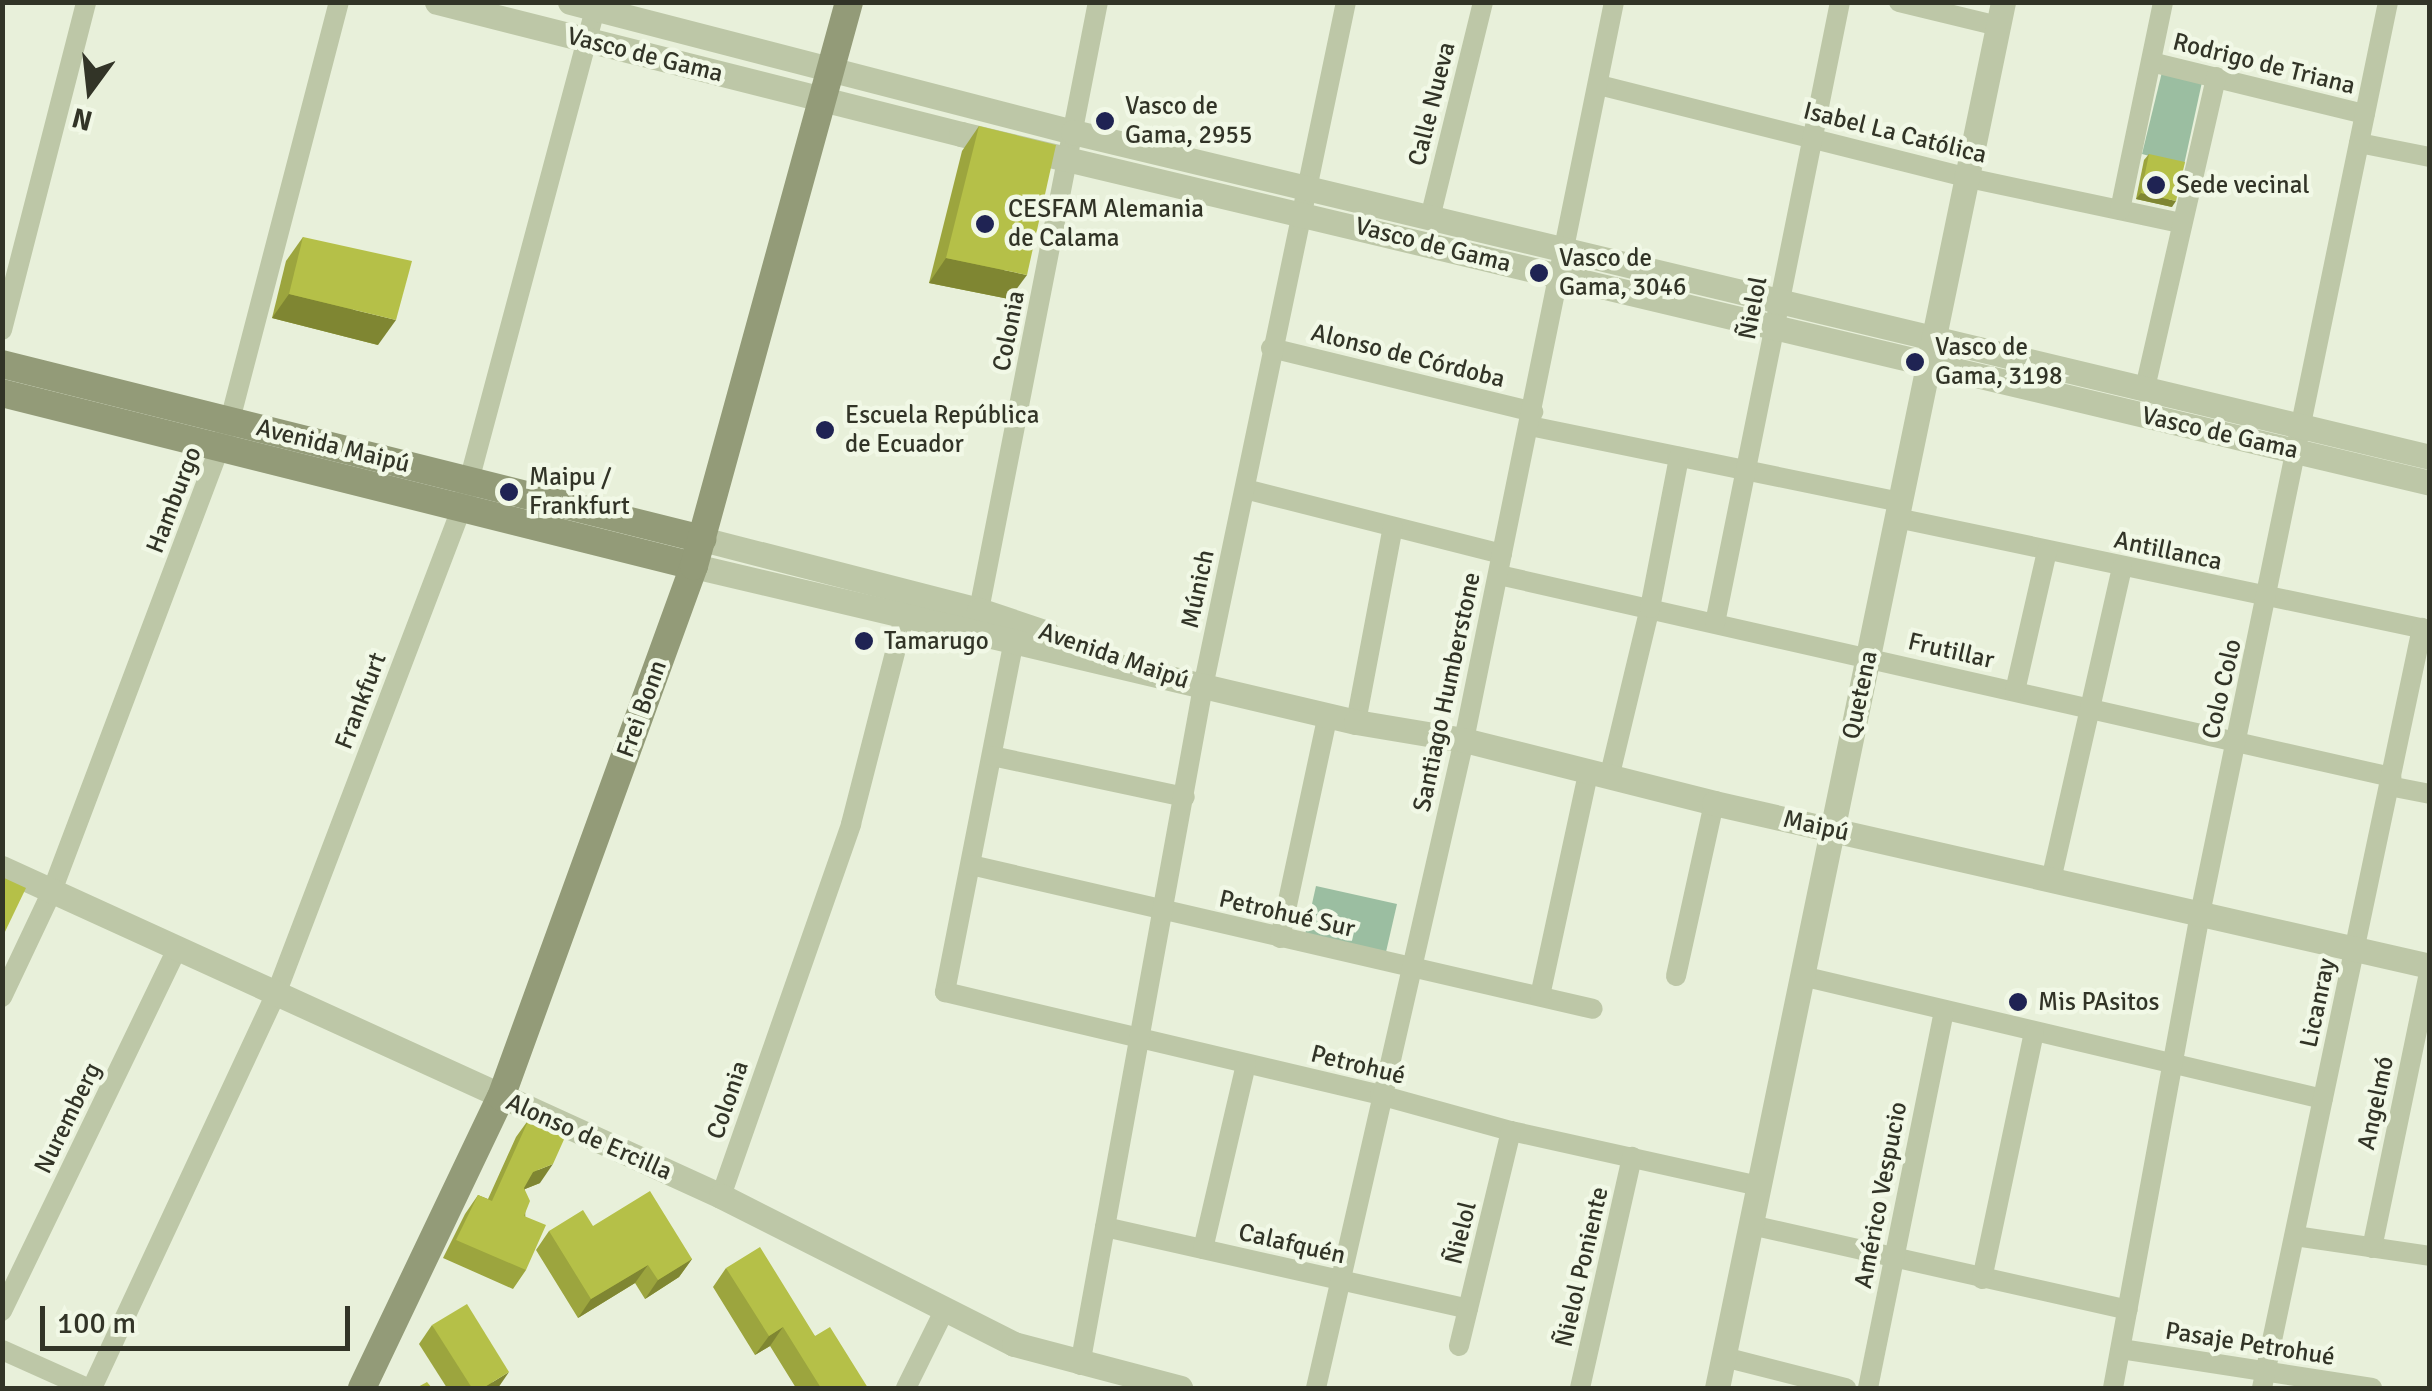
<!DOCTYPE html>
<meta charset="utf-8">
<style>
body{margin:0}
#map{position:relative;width:2432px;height:1391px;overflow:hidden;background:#e8f0da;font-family:Signika,sans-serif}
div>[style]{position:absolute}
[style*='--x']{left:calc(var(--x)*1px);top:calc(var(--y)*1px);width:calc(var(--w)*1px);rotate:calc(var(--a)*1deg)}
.green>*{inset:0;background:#9bbea1}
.minor>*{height:20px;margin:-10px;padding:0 10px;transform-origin:10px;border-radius:10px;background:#bdc7a7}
.tertiary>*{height:25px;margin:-12.5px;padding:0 12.5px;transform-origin:12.5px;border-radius:12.5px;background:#bdc7a7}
.secondary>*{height:28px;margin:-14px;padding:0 14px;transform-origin:14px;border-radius:14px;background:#939b78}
.wall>*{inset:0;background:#9ca53e}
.shaded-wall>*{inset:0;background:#7f8632}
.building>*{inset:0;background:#b5c048}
.dots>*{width:28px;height:28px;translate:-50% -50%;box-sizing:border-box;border:5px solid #f1f8e6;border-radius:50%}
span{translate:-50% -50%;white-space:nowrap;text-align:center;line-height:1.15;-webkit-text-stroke:9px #f1f8e6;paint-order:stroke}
.street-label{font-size:25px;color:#323427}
.poi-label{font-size:25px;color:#323427}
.left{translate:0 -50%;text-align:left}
.frame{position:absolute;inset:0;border:5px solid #323427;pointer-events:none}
.north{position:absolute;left:40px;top:40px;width:100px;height:100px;-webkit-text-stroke:8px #f1f8e6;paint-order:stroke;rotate:195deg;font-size:28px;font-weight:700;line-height:40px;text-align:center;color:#323427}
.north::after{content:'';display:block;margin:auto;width:35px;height:45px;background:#323427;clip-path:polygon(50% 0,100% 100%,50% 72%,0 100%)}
.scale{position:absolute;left:40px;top:1306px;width:310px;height:45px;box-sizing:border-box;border:5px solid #323427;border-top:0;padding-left:12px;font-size:30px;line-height:35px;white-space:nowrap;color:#323427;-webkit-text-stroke:8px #f1f8e6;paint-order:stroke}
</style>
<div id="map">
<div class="green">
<i style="clip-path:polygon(2162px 72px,2202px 82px,2184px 165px,2142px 154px)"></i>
<i style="clip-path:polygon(1316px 886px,1397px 904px,1386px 952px,1305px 935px)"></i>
</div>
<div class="minor">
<i style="--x:1899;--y:2;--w:102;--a:13.6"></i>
<i style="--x:2151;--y:62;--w:220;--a:13.7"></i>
<i style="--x:1599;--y:85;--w:376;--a:14.1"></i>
<i style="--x:1964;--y:177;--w:222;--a:12"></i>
<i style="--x:2359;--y:143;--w:72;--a:11.2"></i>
<i style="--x:2120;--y:210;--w:212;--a:-78.3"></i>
<i style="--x:1430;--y:218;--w:222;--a:-76.2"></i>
<i style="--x:2;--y:330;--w:339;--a:-75.6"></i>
<i style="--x:1271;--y:348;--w:270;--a:13.7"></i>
<i style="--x:2145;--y:388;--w:319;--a:-77.1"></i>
<i style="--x:1530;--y:426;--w:378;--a:11.6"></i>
<i style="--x:1245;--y:489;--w:265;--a:14.2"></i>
<i style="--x:1897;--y:518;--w:545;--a:11.87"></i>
<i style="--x:1499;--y:575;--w:915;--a:12.76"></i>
<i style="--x:979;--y:610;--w:620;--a:-78.93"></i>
<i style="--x:1715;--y:623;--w:633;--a:-78.62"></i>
<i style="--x:1014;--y:640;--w:359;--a:101.1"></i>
<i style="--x:945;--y:992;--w:447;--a:13.3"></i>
<i style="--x:1380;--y:1095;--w:136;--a:15.4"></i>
<i style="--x:1511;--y:1131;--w:254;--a:12.5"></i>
<i style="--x:2015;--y:691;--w:144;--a:-77.1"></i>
<i style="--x:1356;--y:722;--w:198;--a:-79.3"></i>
<i style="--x:992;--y:756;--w:197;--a:12"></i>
<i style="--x:1610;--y:774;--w:171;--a:-76.5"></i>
<i style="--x:1650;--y:608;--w:154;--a:-79.1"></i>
<i style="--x:2389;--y:786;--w:42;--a:11"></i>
<i style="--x:971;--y:865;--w:638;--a:13.03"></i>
<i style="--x:2051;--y:880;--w:320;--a:-77.2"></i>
<i style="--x:1280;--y:938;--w:228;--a:-77.9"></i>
<i style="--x:1676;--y:976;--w:177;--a:-77.6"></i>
<i style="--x:1802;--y:976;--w:535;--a:13.28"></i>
<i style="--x:1540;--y:996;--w:231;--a:-77.8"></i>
<i style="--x:2;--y:997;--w:117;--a:-64.7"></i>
<i style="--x:52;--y:891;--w:504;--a:-69.3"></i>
<i style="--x:230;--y:420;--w:432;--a:-75.4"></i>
<i style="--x:721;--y:1196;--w:394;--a:-70.7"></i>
<i style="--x:851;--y:824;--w:213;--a:-75.6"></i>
<i style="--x:1751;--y:1225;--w:386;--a:12.7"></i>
<i style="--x:1105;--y:1227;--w:372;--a:12.7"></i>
<i style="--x:2295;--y:1236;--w:136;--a:8.4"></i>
<i style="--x:2372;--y:1248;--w:286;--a:-78.3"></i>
<i style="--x:1203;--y:1249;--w:190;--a:-76.9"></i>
<i style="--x:1982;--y:1279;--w:252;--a:-78.1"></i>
<i style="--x:2;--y:1311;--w:404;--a:-64.2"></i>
<i style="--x:1459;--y:1346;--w:221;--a:-76.4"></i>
<i style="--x:2121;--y:1349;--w:254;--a:8.8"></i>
<i style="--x:2;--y:1350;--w:93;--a:24.1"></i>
<i style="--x:1724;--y:1357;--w:126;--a:14.3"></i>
<i style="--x:1080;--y:1365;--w:689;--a:-79.72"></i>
<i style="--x:1203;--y:687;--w:700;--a:-78.21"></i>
<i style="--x:92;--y:1388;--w:435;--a:-65"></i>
<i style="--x:276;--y:994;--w:521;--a:-69.1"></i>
<i style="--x:462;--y:507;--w:523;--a:-75.03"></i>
<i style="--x:906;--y:1388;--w:88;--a:-63.7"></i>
<i style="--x:1316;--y:1388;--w:665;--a:-77.13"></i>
<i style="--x:1464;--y:740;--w:753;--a:-78.51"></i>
<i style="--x:1580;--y:1388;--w:237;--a:-77.3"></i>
<i style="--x:1868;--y:1388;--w:384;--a:-78.6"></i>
<i style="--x:2113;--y:1388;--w:482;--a:-79.6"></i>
<i style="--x:2200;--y:914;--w:931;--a:-78.35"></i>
<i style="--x:2262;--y:1388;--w:777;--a:-78.11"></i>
</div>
<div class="tertiary">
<i style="--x:437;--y:2;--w:540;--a:14.14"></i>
<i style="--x:961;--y:134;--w:1510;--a:13.36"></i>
<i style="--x:570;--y:2;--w:520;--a:14.49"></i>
<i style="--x:1073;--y:132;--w:1395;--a:13.47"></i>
<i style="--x:702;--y:539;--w:286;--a:14.4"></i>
<i style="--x:979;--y:610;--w:72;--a:18.7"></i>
<i style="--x:694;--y:566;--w:680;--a:13.26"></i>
<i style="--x:1356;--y:722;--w:109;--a:9.5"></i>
<i style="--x:1464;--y:740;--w:258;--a:14.1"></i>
<i style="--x:1714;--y:803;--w:734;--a:12.83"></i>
<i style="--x:2;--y:868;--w:790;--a:24.52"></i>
<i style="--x:721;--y:1196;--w:328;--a:26.8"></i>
<i style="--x:1014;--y:1344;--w:172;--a:14.8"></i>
<i style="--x:1717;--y:1388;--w:1415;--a:-78.34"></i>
</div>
<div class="secondary">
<i style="--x:2;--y:364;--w:722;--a:14.04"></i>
<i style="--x:2;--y:393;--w:713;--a:14.04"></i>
<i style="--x:362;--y:1388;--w:322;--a:-64.5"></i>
<i style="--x:501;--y:1097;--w:565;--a:-70.03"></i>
<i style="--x:694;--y:566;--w:585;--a:-74.63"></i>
</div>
<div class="wall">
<i style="clip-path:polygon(979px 126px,1009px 299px,929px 283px,962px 151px)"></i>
<i style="clip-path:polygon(2149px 154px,2172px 207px,2136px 199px,2144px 160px)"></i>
<i style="clip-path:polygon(303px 237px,378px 345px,272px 318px,286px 261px)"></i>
<i style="clip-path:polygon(529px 1119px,540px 1183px,525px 1189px,526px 1270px,513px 1289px,443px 1258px,465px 1214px,478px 1195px,488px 1199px,516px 1137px)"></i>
<i style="clip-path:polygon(593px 1226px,692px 1259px,679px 1277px,645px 1299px,635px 1283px,578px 1318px,536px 1250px,549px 1231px)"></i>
<i style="clip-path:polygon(726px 1268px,815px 1336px,868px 1388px,796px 1388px,770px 1346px,755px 1355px,713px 1287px)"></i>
<i style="clip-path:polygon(432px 1325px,498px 1388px,447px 1388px,419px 1344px)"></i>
</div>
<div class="shaded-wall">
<i style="clip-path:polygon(2141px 193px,2176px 201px,2172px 207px,2136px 199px)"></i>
<i style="clip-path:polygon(946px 258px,1027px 275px,1009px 299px,929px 283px)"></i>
<i style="clip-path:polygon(289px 294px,396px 320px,378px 345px,272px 318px)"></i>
<i style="clip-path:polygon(553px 1164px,540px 1183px,520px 1191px,533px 1172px)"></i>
<i style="clip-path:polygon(692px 1259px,679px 1277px,645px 1299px,658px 1280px)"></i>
<i style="clip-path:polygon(648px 1265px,635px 1283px,578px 1318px,591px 1299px)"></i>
<i style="clip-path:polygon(783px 1327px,770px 1346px,755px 1355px,769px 1336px)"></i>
<i style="clip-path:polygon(509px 1372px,498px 1388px,483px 1388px)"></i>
</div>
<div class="building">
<i style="clip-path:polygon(979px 126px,1056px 145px,1027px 275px,946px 258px)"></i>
<i style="clip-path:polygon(2149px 154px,2185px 162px,2176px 201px,2141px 193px)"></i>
<i style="clip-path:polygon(303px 237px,412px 261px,396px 320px,289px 294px)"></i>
<i style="clip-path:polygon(2px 877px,26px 888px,2px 938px)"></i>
<i style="clip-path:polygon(529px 1119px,566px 1135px,553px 1164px,533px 1172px,524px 1188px,530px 1201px,524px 1216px,546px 1225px,526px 1270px,456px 1240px,478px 1195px,492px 1201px)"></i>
<i style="clip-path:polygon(650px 1191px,692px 1259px,658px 1280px,648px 1265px,591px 1299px,549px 1231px,583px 1210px,593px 1226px)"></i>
<i style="clip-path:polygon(760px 1247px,815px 1336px,830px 1327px,868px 1388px,821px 1388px,783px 1327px,769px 1336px,726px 1268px)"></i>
<i style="clip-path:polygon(467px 1304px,509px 1372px,483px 1388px,472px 1388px,432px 1325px)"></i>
<i style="clip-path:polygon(427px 1382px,432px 1388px,416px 1388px)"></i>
</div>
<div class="dots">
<i style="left:1105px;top:121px;background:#1f2353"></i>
<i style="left:2156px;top:185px;background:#1f2353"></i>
<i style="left:985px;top:224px;background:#1f2353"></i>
<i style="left:1539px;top:273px;background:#1f2353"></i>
<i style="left:1915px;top:362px;background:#1f2353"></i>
<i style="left:825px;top:430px;background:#1f2353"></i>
<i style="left:509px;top:492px;background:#1f2353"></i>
<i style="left:864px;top:641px;background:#1f2353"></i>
<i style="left:2018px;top:1002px;background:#1f2353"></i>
</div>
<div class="street-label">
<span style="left:645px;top:55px;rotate:14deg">Vasco de Gama</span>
<span style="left:2264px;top:64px;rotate:14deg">Rodrigo de Triana</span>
<span style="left:1432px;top:104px;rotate:-76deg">Calle Nueva</span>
<span style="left:1895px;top:133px;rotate:14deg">Isabel La Católica</span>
<span style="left:1433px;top:245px;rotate:14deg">Vasco de Gama</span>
<span style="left:1753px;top:308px;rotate:-79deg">Ñielol</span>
<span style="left:1009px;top:331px;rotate:-79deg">Colonia</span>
<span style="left:1408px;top:356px;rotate:14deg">Alonso de Córdoba</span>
<span style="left:2220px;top:433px;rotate:13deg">Vasco de Gama</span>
<span style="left:333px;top:446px;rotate:14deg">Avenida Maipú</span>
<span style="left:174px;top:500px;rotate:-69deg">Hamburgo</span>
<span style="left:2168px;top:551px;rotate:12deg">Antillanca</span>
<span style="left:1198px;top:589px;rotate:-78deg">Múnich</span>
<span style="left:1951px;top:651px;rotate:13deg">Frutillar</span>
<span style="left:1114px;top:656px;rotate:19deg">Avenida Maipú</span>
<span style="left:2222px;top:689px;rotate:-77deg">Colo Colo</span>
<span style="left:1447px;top:692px;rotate:-78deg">Santiago Humberstone</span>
<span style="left:1860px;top:695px;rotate:-78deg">Quetena</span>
<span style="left:361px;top:701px;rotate:-69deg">Frankfurt</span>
<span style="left:642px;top:709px;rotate:-70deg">Frei Bonn</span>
<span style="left:1816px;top:826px;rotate:13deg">Maipú</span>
<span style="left:1287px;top:914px;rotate:13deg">Petrohué Sur</span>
<span style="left:2318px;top:1003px;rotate:-78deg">Licanray</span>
<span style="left:1358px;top:1065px;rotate:14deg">Petrohué</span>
<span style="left:728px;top:1100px;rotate:-71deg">Colonia</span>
<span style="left:2376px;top:1103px;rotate:-78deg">Angelmó</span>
<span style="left:68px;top:1118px;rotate:-64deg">Nuremberg</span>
<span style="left:589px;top:1137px;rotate:24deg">Alonso de Ercilla</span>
<span style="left:1881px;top:1195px;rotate:-79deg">Américo Vespucio</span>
<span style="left:1461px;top:1233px;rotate:-76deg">Ñielol</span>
<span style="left:1292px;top:1244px;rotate:13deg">Calafquén</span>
<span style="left:1582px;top:1267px;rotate:-77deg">Ñielol Poniente</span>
<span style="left:2250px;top:1344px;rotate:9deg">Pasaje Petrohué</span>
</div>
<div class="poi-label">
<span class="left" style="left:1125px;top:121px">Vasco de<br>Gama, 2955</span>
<span class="left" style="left:2176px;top:185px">Sede vecinal</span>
<span class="left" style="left:1008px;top:224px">CESFAM Alemania<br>de Calama</span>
<span class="left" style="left:1559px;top:273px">Vasco de<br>Gama, 3046</span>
<span class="left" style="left:1935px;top:362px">Vasco de<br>Gama, 3198</span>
<span class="left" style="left:845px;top:430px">Escuela República<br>de Ecuador</span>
<span class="left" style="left:529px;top:492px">Maipu /<br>Frankfurt</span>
<span class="left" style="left:884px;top:641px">Tamarugo</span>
<span class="left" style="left:2038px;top:1002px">Mis PAsitos</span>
</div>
<div class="frame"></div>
<div class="north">N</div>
<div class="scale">100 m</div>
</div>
